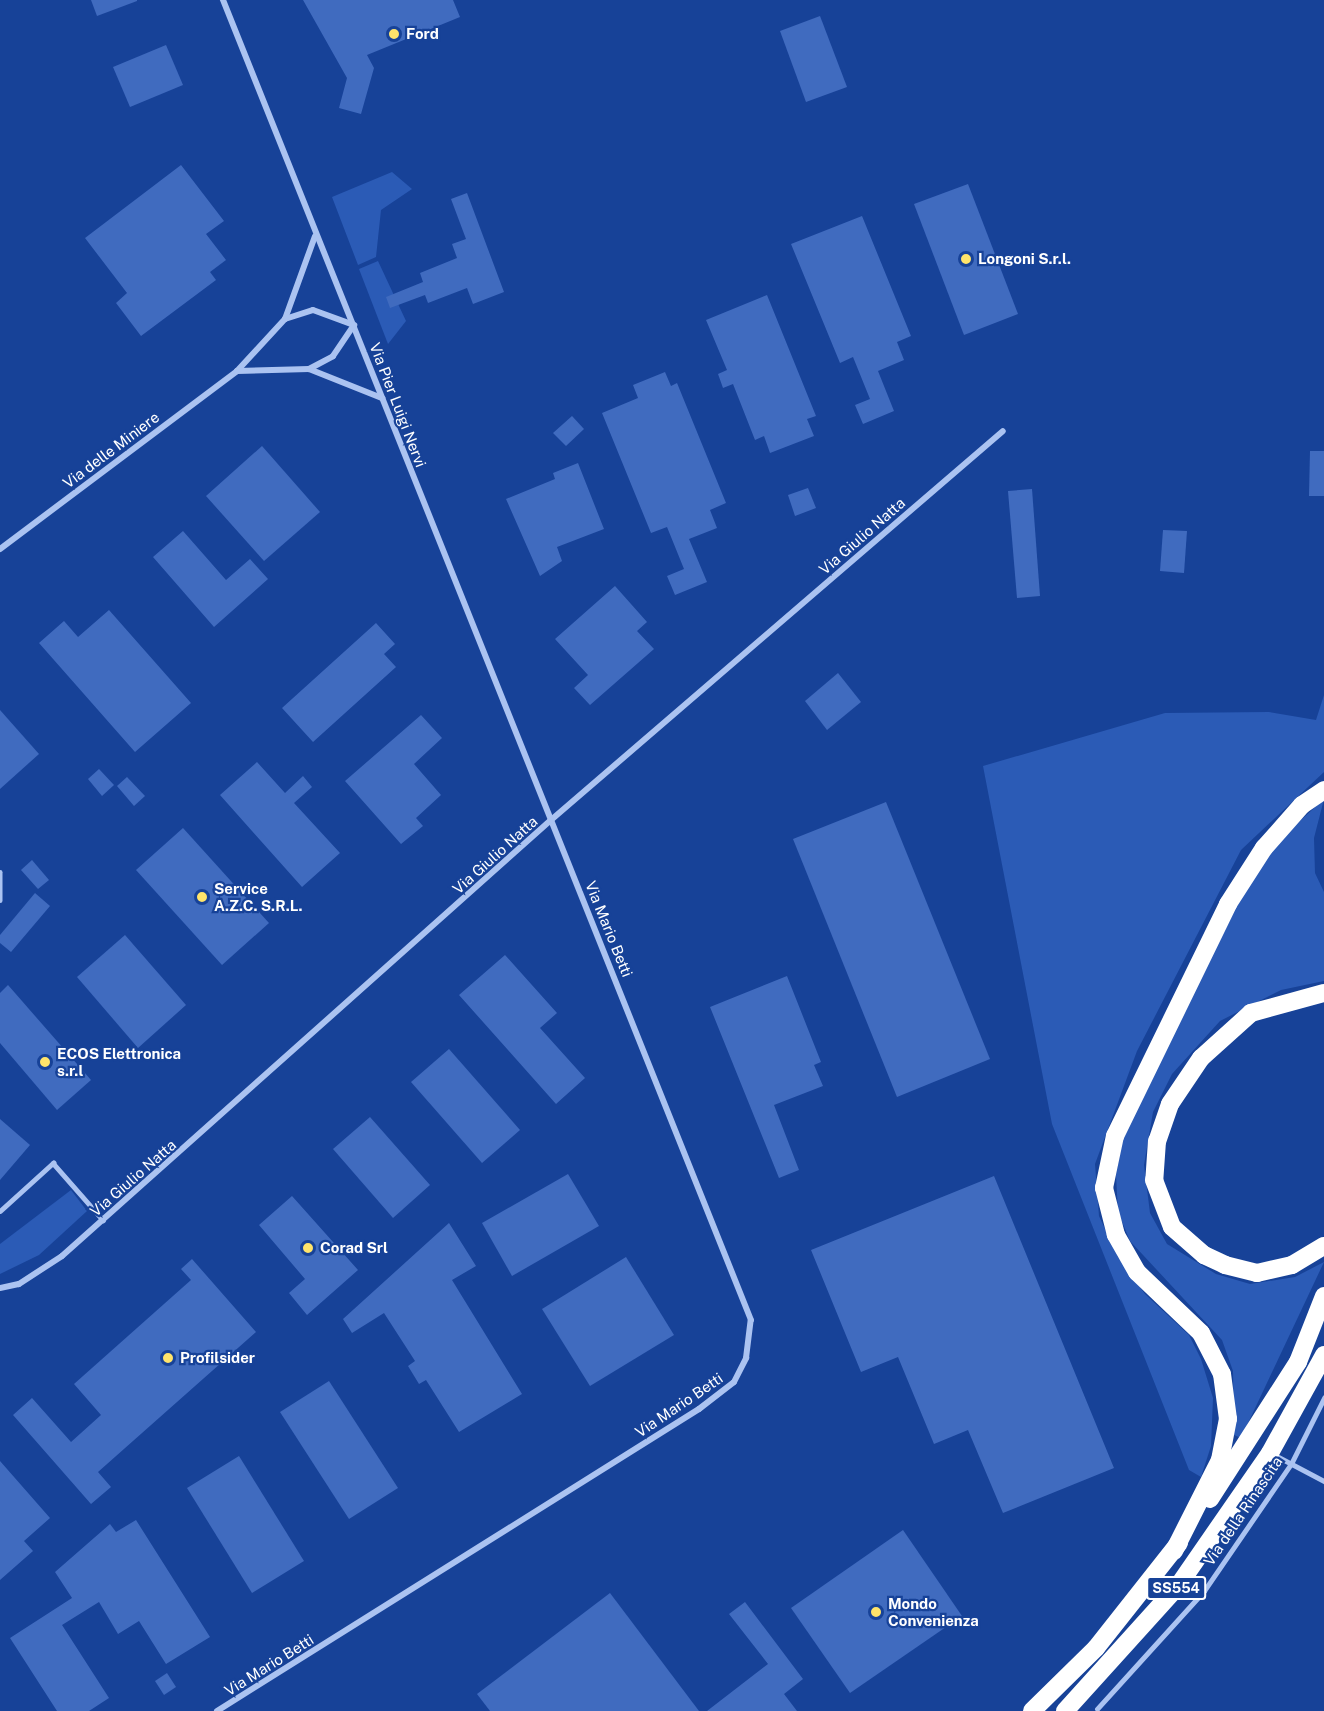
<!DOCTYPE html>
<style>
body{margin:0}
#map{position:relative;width:1324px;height:1711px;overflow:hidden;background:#174298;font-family:"Public Sans",sans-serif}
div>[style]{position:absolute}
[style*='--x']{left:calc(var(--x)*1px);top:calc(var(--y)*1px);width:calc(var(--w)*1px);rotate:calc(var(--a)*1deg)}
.green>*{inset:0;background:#2b5bb6}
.building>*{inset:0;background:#406bbf}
.lane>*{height:4.5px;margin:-2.25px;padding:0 2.25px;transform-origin:2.25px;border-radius:2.25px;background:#abc3f1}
.street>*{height:6px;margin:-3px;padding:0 3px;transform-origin:3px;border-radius:3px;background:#abc3f1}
.highway>*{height:18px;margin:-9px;padding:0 9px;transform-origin:9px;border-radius:9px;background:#fff}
.dots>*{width:16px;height:16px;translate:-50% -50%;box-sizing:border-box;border:3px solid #174298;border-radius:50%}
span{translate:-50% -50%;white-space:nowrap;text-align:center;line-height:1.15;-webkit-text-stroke:4.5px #174298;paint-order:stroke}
.shield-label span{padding:2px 4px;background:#174298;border:2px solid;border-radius:4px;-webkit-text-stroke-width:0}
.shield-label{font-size:14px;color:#fff;font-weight:700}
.poi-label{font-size:15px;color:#fff;font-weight:700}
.left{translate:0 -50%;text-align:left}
.street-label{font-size:15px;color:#fff}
</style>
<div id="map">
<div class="green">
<i style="clip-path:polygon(392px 172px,412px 189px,381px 210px,376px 257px,358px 265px,332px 197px)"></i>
<i style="clip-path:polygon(378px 261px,406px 321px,388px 344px,359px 269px)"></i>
<i style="clip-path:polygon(1324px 695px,1324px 772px,1241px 850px,1137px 1051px,1095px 1164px,1099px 1216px,1118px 1257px,1145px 1294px,1189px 1335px,1201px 1359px,1213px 1398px,1211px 1446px,1201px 1477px,1189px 1470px,1052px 1124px,983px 766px,1165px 713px,1269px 712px,1316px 720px)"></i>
<i style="clip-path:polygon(1324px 799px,1314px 838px,1315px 873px,1324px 892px,1324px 981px,1281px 990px,1220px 1021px,1172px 1074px,1153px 1112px,1144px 1165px,1150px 1213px,1167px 1244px,1216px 1274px,1250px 1284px,1295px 1277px,1324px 1262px,1241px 1438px,1234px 1435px,1233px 1371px,1222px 1340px,1130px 1241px,1118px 1212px,1116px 1175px,1124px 1133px,1239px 902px,1279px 840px)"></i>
<i style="clip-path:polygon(71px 1190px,87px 1211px,39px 1255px,0 1274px,0 1244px)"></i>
</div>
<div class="building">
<i style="clip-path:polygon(91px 0,137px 0,137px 1px,97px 16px)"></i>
<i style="clip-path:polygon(303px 0,453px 0,460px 17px,367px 55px,374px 68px,361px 114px,339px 108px,347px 78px)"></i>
<i style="clip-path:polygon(820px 16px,847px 87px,806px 102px,780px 31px)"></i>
<i style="clip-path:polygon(166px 45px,183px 85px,130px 107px,113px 67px)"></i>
<i style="clip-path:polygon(181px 165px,224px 221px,206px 234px,226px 260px,210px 272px,216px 280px,141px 336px,116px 303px,127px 293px,85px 238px)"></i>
<i style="clip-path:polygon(968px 184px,1018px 314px,964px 335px,914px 204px)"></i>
<i style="clip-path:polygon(467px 193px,504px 292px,473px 304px,467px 288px,428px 303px,425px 295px,390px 308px,386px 297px,423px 282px,420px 273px,457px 258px,452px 244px,466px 239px,451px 199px)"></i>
<i style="clip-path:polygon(862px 216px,911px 336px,897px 342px,904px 360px,878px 371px,894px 411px,863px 424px,855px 405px,870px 399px,853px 357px,840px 363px,791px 244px)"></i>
<i style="clip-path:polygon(767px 295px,816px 416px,807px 419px,814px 436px,770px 453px,764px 436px,755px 440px,733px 384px,723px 388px,718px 374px,727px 370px,706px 320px)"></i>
<i style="clip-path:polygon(665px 372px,671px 386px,677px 383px,726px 503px,710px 510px,717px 528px,689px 539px,707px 582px,675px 595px,667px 576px,684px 569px,667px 527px,651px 533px,602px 413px,638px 398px,633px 385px)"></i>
<i style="clip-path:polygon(572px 416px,584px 429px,566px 446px,553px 433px)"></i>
<i style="clip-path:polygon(262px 446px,320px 512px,264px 561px,206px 496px)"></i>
<i style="clip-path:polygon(1310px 451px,1324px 451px,1324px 496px,1309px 496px)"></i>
<i style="clip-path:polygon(578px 463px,604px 529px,557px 547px,562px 561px,540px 576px,506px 499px,555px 479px,553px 473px)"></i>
<i style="clip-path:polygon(808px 488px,816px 508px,795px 516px,788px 495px)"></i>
<i style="clip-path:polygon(1032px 489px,1040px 596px,1017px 598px,1008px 491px)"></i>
<i style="clip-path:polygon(1163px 530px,1187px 531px,1184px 573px,1160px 571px)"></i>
<i style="clip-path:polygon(183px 531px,226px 580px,250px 559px,268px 579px,214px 627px,153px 557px)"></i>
<i style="clip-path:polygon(615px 586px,647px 622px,637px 631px,654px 649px,590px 705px,574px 688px,588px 675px,555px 639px)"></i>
<i style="clip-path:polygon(109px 610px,191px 703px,135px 752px,39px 643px,64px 621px,78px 637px)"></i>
<i style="clip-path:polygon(376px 623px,395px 644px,384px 654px,396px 667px,313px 742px,282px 708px)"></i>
<i style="clip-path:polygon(838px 673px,861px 702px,827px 730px,805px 701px)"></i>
<i style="clip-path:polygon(0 710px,39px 754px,0 789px)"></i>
<i style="clip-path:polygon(421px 715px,442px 738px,414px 764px,441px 795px,416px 818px,423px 826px,401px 844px,345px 781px)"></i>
<i style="clip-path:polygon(257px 762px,285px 793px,303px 776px,312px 787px,294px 803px,340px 853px,302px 887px,220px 795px)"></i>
<i style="clip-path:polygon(99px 769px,114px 785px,102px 796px,88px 779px)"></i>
<i style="clip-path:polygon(127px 777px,145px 796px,134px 806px,117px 786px)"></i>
<i style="clip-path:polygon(886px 802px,990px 1059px,897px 1097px,793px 839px)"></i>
<i style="clip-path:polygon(183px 828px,269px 923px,222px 965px,136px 870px)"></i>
<i style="clip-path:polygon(32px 860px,49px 880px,38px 889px,21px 870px)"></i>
<i style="clip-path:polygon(35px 893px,50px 906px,11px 952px,0 943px,0 935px)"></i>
<i style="clip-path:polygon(125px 935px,186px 1005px,138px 1048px,77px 977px)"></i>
<i style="clip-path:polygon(505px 955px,557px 1013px,540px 1028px,585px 1078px,556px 1104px,459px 995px)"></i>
<i style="clip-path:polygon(787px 976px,821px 1062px,814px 1065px,823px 1086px,774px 1105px,799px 1170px,779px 1178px,710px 1007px)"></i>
<i style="clip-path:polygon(8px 985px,91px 1080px,57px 1110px,0 1043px,0 993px)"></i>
<i style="clip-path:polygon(449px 1049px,520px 1130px,482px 1163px,411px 1082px)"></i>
<i style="clip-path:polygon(370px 1117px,430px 1185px,393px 1218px,333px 1149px)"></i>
<i style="clip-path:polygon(0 1119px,30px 1145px,0 1180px)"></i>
<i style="clip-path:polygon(568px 1174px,599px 1226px,512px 1276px,482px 1223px)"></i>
<i style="clip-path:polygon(994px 1176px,1114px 1468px,1003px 1513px,968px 1430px,934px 1444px,898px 1357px,861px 1372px,811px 1250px)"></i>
<i style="clip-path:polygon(292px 1196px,358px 1270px,307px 1315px,289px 1293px,305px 1279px,259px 1225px)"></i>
<i style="clip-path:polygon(449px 1223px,476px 1266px,452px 1280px,522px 1394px,459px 1432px,426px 1380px,419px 1384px,408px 1366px,415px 1361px,384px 1313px,352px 1333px,343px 1319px)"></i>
<i style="clip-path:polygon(626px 1257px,674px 1335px,590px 1386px,542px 1309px)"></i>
<i style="clip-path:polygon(192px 1259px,256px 1332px,98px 1472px,111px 1487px,91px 1504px,13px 1415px,32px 1398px,71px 1442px,101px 1415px,74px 1384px,191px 1280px,181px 1269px)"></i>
<i style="clip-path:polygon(329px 1381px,398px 1488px,349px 1519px,280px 1412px)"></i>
<i style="clip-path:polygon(239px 1456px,304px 1561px,252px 1593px,187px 1488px)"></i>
<i style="clip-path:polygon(0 1461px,50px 1518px,24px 1541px,33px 1551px,0 1580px)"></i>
<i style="clip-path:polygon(136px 1520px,210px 1637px,166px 1664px,139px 1621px,118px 1634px,99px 1602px,62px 1625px,109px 1698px,89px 1711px,57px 1711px,10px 1638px,72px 1598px,55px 1572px,110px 1524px,116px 1532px)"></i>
<i style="clip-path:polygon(903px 1530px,962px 1616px,850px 1693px,791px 1608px)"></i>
<i style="clip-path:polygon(610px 1593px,699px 1711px,490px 1711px,477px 1694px)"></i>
<i style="clip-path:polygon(745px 1602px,803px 1679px,784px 1694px,797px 1711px,707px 1711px,768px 1664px,729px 1614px)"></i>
<i style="clip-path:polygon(167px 1673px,176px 1687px,164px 1695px,155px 1681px)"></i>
</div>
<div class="lane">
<i style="--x:0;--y:872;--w:28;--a:90"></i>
<i style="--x:0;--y:1211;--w:72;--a:-42.2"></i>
<i style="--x:53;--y:1163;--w:76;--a:48.7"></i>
<i style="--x:1273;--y:1454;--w:58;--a:27.9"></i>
<i style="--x:1097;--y:1709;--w:159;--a:-47.8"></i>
<i style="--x:1204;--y:1591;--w:154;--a:-55.6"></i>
<i style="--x:1291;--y:1464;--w:74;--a:-63.4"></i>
</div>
<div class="street">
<i style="--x:285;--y:319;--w:29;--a:-18"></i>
<i style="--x:313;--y:310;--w:44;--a:20.1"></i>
<i style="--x:309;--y:369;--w:27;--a:-28"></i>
<i style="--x:333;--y:356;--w:37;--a:-56"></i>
<i style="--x:237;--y:371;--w:72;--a:-1.6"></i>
<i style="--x:309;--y:369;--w:79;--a:21.7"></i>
<i style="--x:0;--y:549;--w:296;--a:-36.9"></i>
<i style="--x:237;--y:371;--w:71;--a:-47.3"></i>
<i style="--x:285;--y:319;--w:88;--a:-70.1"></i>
<i style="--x:0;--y:1288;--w:19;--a:-12"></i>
<i style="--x:19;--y:1284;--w:51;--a:-33.1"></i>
<i style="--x:62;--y:1256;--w:655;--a:-41.72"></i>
<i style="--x:551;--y:820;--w:596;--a:-40.72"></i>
<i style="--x:217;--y:1711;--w:569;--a:-32.07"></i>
<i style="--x:699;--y:1409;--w:44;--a:-37.6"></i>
<i style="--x:734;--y:1382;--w:27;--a:-63"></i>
<i style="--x:746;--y:1358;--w:38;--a:-83"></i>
<i style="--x:751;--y:1320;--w:1422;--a:-111.8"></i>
</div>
<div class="highway">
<i style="--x:1324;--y:993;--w:76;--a:164.7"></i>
<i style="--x:1251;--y:1013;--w:67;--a:138"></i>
<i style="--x:1201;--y:1058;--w:55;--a:124"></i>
<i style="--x:1170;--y:1104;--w:39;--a:109"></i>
<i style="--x:1157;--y:1141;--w:39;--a:94"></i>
<i style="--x:1154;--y:1180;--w:50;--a:69"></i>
<i style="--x:1172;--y:1227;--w:43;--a:41.2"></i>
<i style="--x:1204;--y:1255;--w:23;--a:25"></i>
<i style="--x:1225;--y:1265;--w:33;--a:14"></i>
<i style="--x:1257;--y:1273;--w:36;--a:-13"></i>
<i style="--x:1292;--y:1265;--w:37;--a:-31"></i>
<i style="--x:1210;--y:1499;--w:163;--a:-57.3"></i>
<i style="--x:1298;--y:1362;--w:71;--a:-68.5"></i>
<i style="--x:1174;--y:1551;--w:102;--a:-63.2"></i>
<i style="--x:1220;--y:1460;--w:42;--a:-79"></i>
<i style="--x:1228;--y:1419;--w:45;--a:-97.6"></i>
<i style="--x:1222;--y:1374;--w:46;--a:-117.1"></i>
<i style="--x:1201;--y:1333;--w:88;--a:-136.4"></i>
<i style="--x:1137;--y:1272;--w:43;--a:-119.6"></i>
<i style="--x:1116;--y:1235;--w:49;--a:-104.3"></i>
<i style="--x:1104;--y:1188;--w:53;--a:-78.1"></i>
<i style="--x:1115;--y:1136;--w:258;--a:-64"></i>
<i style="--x:1228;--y:904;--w:67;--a:-57.3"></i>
<i style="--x:1264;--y:848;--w:57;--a:-48.5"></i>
<i style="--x:1302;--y:805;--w:27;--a:-34"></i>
<i style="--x:1032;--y:1711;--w:90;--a:-44.5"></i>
<i style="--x:1096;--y:1648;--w:134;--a:-51.7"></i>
<i style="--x:1065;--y:1711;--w:169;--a:-47.9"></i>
<i style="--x:1178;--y:1586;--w:162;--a:-55.3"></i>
<i style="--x:1270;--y:1453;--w:112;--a:-61.1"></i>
</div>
<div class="dots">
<i style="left:394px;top:34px;background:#ffe46b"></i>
<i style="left:966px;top:259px;background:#ffe46b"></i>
<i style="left:202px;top:897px;background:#ffe46b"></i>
<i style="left:45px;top:1062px;background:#ffe46b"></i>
<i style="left:308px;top:1248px;background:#ffe46b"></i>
<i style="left:168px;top:1358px;background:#ffe46b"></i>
<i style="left:876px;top:1612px;background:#ffe46b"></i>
</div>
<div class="shield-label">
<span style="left:1176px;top:1588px">SS554</span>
</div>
<div class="poi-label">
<span class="left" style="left:406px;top:34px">Ford</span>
<span class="left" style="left:978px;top:259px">Longoni S.r.l.</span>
<span class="left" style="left:214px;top:897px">Service<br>A.Z.C. S.R.L.</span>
<span class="left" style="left:57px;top:1062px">ECOS Elettronica<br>s.r.l</span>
<span class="left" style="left:320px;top:1248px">Corad Srl</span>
<span class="left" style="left:180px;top:1358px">Profilsider</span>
<span class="left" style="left:888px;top:1612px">Mondo<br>Convenienza</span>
</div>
<div class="street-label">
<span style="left:398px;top:405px;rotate:69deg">Via Pier Luigi Nervi</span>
<span style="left:111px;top:450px;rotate:-37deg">Via delle Miniere</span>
<span style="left:862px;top:536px;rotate:-41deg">Via Giulio Natta</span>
<span style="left:495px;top:855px;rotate:-42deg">Via Giulio Natta</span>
<span style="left:609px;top:929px;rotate:68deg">Via Mario Betti</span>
<span style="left:133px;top:1178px;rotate:-41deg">Via Giulio Natta</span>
<span style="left:679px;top:1405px;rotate:-34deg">Via Mario Betti</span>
<span style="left:1243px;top:1511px;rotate:-56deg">Via della Rinascita</span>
<span style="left:269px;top:1665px;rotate:-32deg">Via Mario Betti</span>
</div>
</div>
